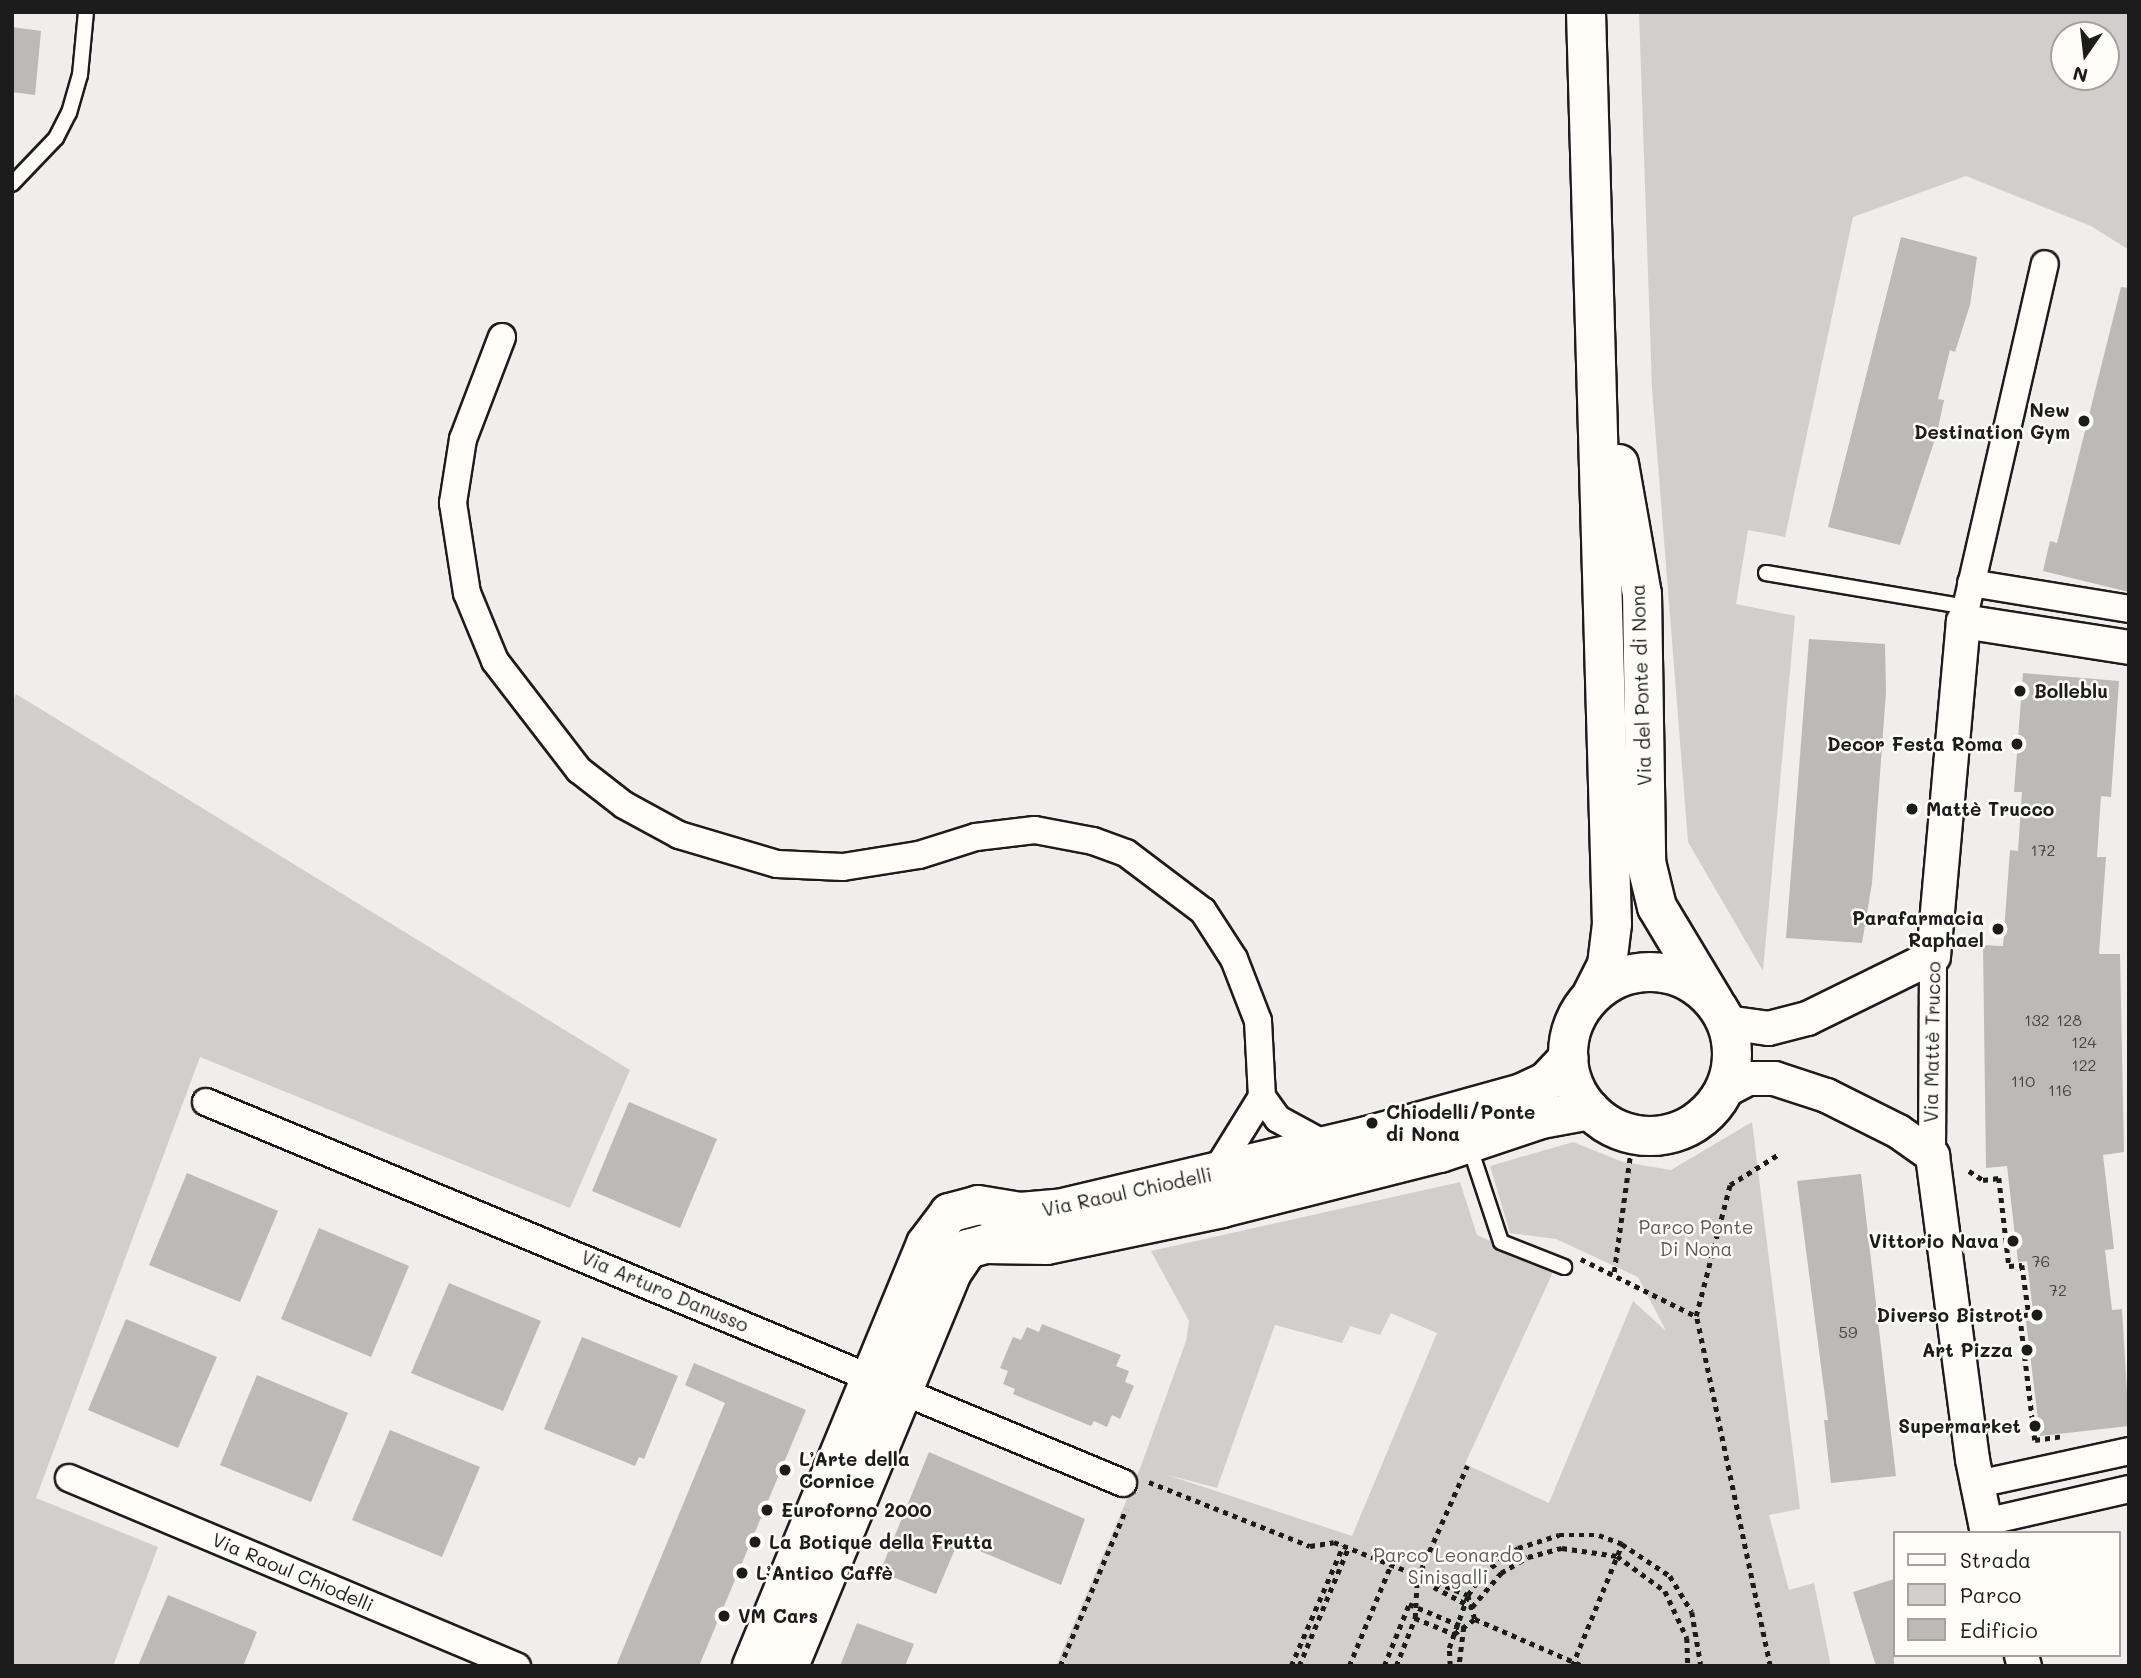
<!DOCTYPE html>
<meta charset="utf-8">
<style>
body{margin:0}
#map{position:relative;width:2141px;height:1678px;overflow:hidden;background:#f0eeea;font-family:Mali,sans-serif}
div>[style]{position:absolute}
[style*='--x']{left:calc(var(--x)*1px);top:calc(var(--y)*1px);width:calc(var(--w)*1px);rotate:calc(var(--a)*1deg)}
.green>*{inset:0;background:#d0cfcc}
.building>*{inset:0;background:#bbbab6}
.path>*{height:4.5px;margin-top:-2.25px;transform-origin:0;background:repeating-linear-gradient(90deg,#1c1c1c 0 5px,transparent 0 10px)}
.roads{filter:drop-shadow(2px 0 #1c1c1c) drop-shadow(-2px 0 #1c1c1c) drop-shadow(0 2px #1c1c1c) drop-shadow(0 -2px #1c1c1c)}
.service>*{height:14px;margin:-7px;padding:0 7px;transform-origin:7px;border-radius:7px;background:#fdfcf7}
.minor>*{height:26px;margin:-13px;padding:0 13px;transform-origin:13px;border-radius:13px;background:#fdfcf7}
.tertiary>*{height:33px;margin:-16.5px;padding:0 16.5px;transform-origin:16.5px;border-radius:16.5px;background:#fdfcf7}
.secondary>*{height:38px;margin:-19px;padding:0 19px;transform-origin:19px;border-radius:19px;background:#fdfcf7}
.secondary>.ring{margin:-19px;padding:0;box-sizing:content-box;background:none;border:38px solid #fdfcf7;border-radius:50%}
.dots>*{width:19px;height:19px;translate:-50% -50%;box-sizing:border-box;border:4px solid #fdfcf7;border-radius:50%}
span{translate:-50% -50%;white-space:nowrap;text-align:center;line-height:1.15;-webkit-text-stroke:5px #fdfcf7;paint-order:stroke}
.number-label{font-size:16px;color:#444442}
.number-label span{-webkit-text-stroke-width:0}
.poi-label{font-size:19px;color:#1c1c1c;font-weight:700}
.right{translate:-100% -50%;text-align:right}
.left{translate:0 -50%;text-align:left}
.street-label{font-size:19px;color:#1c1c1c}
.park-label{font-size:19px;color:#5b5b5a}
.frame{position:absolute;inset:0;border:14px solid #1c1c1c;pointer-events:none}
.legend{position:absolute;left:1893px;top:1531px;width:228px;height:126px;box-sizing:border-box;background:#fdfcf7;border:2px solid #a3a29f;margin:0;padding:9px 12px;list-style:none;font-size:21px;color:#1c1c1c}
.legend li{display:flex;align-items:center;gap:14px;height:35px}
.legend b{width:35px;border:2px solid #a3a29f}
.north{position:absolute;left:2050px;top:21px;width:70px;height:70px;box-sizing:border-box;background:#fdfcf7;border:2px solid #a3a29f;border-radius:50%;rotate:194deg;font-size:19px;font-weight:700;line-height:28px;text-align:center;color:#1c1c1c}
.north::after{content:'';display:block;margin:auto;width:24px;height:32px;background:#1c1c1c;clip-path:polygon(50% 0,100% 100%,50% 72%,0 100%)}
</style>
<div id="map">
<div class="green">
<i style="clip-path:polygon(evenodd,1639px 12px,2129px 12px,2129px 250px,2091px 226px,1966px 176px,1853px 217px,1785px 537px,1748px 530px,1736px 604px,1795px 616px,1763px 971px,1688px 842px,1652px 389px,1639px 12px,2064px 35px,2106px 35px,2106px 77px,2064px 77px,2064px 35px)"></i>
<i style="clip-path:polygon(16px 694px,630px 1070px,570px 1208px,200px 1057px,36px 1498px,158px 1547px,113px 1666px,12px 1666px,12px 703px)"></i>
<i style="clip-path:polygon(evenodd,1752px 1122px,1800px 1509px,1769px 1515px,1789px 1590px,1814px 1583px,1831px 1666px,1056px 1666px,1141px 1466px,1186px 1341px,1189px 1321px,1151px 1251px,1460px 1182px,1477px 1235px,1554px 1270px,1465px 1464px,1549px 1503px,1633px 1301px,1666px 1331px,1638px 1277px,1556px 1239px,1510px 1233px,1490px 1166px,1573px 1142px,1623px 1162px,1671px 1170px,1752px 1122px,1391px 1313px,1437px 1333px,1352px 1536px,1164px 1474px,1217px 1488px,1275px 1325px,1342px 1343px,1350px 1326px,1380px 1335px,1391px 1313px)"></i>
</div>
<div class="building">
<i style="clip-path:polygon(12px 27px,41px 31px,35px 95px,12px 92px)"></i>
<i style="clip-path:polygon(1901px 237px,1977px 257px,1970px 305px,1955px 352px,1950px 350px,1938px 399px,1944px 400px,1937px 433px,1900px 545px,1828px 527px)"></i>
<i style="clip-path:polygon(2121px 287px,2129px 288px,2129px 592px,2043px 571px,2050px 541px,2057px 543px)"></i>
<i style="clip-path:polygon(1809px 639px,1885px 644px,1886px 692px,1872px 883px,1862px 943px,1786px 938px)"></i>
<i style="clip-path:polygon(2023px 673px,2119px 681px,2111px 797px,2101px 796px,2097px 857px,2106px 857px,2099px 954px,2120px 954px,2124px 1152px,2103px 1155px,2114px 1249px,2105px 1250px,2112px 1310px,2122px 1309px,2129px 1426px,2040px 1436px,2026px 1321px,2034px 1320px,2027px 1261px,2018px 1262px,2007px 1166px,1986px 1168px,1983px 945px,2003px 946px,2010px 850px,2018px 851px,2022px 792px,2014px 792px)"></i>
<i style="clip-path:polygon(629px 1102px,717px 1139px,680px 1228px,592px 1191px)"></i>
<i style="clip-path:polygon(187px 1173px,278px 1211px,240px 1302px,149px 1265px)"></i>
<i style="clip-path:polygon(1861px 1174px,1896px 1476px,1831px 1483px,1824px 1420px,1828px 1420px,1797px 1181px)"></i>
<i style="clip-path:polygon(319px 1228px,409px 1266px,371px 1357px,281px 1319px)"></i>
<i style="clip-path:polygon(449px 1283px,541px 1321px,503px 1411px,411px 1373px)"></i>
<i style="clip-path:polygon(126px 1319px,217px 1357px,178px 1448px,88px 1410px)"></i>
<i style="clip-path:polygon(1042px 1324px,1121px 1355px,1116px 1366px,1129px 1371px,1125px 1382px,1134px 1386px,1120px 1419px,1112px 1415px,1107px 1427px,1094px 1421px,1091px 1426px,1013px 1394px,1015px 1389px,1003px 1384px,1008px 1371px,1000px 1368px,1013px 1337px,1021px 1340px,1027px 1327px,1039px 1332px)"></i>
<i style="clip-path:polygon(582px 1337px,678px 1376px,644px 1459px,639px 1457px,635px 1466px,544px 1429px)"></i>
<i style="clip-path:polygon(694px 1363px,806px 1410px,699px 1666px,616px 1666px,725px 1403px,685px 1385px)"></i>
<i style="clip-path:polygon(257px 1375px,348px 1413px,311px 1502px,220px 1465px)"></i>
<i style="clip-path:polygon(390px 1430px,480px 1467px,442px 1557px,352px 1520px)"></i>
<i style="clip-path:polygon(929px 1452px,1085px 1519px,1061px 1585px,958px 1542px,936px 1594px,880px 1572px)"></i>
<i style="clip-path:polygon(1894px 1579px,1894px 1666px,1876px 1666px,1853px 1592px)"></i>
<i style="clip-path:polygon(168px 1595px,257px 1632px,243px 1666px,138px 1666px)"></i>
<i style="clip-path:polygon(857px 1623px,914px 1644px,905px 1666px,840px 1666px)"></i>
</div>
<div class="path">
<i style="--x:1969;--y:1171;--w:17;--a:33"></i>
<i style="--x:1983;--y:1180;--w:16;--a:-7"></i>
<i style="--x:1999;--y:1178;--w:89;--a:83.5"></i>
<i style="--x:2009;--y:1266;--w:13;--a:-4"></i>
<i style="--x:2022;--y:1265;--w:50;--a:82"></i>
<i style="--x:2029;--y:1315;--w:9;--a:174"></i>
<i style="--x:2020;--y:1316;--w:125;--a:83.1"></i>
<i style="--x:2035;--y:1440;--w:28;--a:-8"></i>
<i style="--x:1581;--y:1259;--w:128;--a:26.4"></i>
<i style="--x:1614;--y:1272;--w:124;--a:-82.1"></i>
<i style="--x:1149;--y:1482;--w:173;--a:21.7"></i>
<i style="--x:1310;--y:1546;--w:24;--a:-9"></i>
<i style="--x:1334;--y:1542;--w:144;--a:21.6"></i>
<i style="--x:1468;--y:1595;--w:25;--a:74"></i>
<i style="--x:1475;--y:1619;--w:118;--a:23.5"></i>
<i style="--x:1434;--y:1587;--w:43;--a:27.8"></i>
<i style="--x:1472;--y:1607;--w:45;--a:-49.5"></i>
<i style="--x:1501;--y:1573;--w:31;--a:-31"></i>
<i style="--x:1528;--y:1557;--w:35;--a:-15"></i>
<i style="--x:1562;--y:1548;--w:56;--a:8.3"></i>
<i style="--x:1617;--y:1556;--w:59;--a:36.1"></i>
<i style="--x:1665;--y:1591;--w:52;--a:64.9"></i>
<i style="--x:1687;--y:1638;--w:28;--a:88"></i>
<i style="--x:1415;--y:1618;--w:42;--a:22.3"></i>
<i style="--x:1454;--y:1634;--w:26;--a:-36"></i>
<i style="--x:1060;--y:1666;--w:170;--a:-67.2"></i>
<i style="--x:1291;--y:1666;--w:131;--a:-66.6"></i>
<i style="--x:1299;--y:1666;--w:128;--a:-67.4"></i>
<i style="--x:1349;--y:1666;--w:107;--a:-67.5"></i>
<i style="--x:1384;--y:1666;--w:67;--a:-68"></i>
<i style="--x:1409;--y:1604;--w:60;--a:22.7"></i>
<i style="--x:1464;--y:1627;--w:39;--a:97"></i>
<i style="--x:1396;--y:1666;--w:52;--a:-68.4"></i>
<i style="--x:1415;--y:1618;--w:39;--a:-87"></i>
<i style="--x:1417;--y:1579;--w:124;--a:-66.1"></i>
<i style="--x:1450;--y:1666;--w:18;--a:-93"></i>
<i style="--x:1449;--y:1648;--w:56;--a:-70.3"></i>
<i style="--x:1468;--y:1595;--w:27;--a:-56"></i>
<i style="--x:1483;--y:1573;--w:43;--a:-35.5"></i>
<i style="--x:1518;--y:1548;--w:43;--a:-17.6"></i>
<i style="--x:1559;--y:1535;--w:40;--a:0"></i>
<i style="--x:1599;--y:1535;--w:25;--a:21"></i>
<i style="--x:1622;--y:1544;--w:58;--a:33.7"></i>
<i style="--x:1670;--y:1576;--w:42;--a:58.6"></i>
<i style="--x:1692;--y:1612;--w:55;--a:80.5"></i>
<i style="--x:1572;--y:1666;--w:132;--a:-67.7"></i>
<i style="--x:1770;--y:1666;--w:358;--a:-101.9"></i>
<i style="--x:1696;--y:1316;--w:135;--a:-75.5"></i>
<i style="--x:1730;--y:1185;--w:58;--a:-32.3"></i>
</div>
<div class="roads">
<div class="service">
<i style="--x:12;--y:184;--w:64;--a:-46.3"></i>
<i style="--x:56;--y:138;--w:28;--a:-63"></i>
<i style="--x:69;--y:113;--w:40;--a:-74"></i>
<i style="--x:80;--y:75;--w:63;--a:-84.6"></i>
<i style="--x:1766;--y:573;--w:203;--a:9.6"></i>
<i style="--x:1469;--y:1145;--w:102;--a:71.7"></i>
<i style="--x:1501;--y:1242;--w:68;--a:21.6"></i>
</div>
<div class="minor">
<i style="--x:502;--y:337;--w:109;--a:110.9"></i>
<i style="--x:463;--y:439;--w:65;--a:98.9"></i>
<i style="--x:453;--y:503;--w:91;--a:81.2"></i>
<i style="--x:467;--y:593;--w:74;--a:67.6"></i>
<i style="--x:495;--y:661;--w:138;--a:52.4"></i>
<i style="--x:579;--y:770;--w:57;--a:37.9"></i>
<i style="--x:624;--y:805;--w:63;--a:28.6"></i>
<i style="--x:679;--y:835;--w:102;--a:16.5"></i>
<i style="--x:777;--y:864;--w:66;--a:2.6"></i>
<i style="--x:843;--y:867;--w:77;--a:-9"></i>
<i style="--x:919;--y:855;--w:60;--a:-17.5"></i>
<i style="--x:976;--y:837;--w:59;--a:-6.8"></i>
<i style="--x:1035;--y:830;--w:59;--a:10.7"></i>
<i style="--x:1093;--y:841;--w:35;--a:20"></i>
<i style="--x:1126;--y:853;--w:96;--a:37"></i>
<i style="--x:1203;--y:911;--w:57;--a:57.1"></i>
<i style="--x:1234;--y:959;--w:66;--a:68.8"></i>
<i style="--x:1258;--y:1021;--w:76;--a:87"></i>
<i style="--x:1262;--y:1097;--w:27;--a:54"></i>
<i style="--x:1278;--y:1119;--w:57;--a:28.4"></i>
<i style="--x:1971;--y:583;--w:160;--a:9.3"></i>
<i style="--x:1963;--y:621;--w:366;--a:-77.1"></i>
<i style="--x:206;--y:1102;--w:993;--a:22.56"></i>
<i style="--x:1932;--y:1155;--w:199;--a:-89.7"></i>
<i style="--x:1214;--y:1174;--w:91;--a:-58.1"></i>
<i style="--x:69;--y:1478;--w:486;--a:22.8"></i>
<i style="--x:1978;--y:1484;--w:155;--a:-12.3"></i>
<i style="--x:1985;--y:1522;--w:148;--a:-12.9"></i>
</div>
<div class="tertiary">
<i style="--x:1726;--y:1022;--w:42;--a:8.1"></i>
<i style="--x:1768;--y:1028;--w:40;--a:-14.4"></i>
<i style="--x:1807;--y:1018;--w:140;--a:-26.2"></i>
<i style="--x:1933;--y:956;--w:336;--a:-84.9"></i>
<i style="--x:1963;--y:621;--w:168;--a:8.9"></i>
<i style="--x:1723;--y:1091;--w:27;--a:-28"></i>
<i style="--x:1747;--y:1078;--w:27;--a:0"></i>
<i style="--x:1774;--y:1078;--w:55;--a:18.1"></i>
<i style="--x:1826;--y:1095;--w:80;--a:26.6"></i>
<i style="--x:1898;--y:1131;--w:42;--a:35.2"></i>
<i style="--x:1932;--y:1155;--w:307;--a:82.5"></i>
<i style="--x:1972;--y:1459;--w:76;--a:78.5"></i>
<i style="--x:2021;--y:1655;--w:11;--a:75"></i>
</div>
<div class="secondary">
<i style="--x:1586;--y:12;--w:912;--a:88.37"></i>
<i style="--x:1612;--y:924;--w:41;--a:97"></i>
<i style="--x:1607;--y:965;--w:34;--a:117"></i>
<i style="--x:1619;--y:464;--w:132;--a:80"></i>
<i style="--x:1642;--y:594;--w:268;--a:89.1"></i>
<i style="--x:1646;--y:862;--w:46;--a:76.3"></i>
<i style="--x:1657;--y:907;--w:111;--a:59"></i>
<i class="ring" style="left:1568px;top:972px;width:126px;height:126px"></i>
<i style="--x:752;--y:1666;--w:456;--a:-67.6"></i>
<i style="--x:926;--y:1244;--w:39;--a:-53"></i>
<i style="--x:949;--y:1213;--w:30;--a:-15"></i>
<i style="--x:978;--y:1205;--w:43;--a:9.5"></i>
<i style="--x:1020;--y:1212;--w:38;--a:-5"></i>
<i style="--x:1058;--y:1209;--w:318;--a:-13.3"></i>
<i style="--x:1367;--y:1136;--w:161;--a:-15.5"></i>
<i style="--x:1522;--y:1093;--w:26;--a:-25"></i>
<i style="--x:1546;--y:1082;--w:33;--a:-47"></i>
<i style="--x:789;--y:1666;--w:428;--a:-67.5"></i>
<i style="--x:953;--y:1271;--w:27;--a:-56"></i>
<i style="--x:968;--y:1249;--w:19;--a:-16"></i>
<i style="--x:986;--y:1244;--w:61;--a:0.9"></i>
<i style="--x:1047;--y:1245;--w:179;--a:-11.9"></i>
<i style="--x:1222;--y:1208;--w:225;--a:-14.2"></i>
<i style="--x:1440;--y:1153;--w:107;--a:-18.6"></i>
<i style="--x:1541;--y:1119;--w:50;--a:-10.4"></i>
</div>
</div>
<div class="dots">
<i style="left:2084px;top:421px;background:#1c1c1c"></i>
<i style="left:2020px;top:691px;background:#1c1c1c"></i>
<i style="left:2017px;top:744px;background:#1c1c1c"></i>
<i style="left:1912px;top:809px;background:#1c1c1c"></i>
<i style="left:1998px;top:929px;background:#1c1c1c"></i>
<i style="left:1372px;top:1123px;background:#1c1c1c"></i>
<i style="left:2013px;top:1241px;background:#1c1c1c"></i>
<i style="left:2037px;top:1315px;background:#1c1c1c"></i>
<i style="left:2027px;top:1350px;background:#1c1c1c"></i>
<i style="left:2035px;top:1426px;background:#1c1c1c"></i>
<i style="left:785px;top:1470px;background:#1c1c1c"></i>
<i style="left:767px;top:1510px;background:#1c1c1c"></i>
<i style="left:755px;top:1542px;background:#1c1c1c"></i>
<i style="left:742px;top:1573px;background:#1c1c1c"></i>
<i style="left:724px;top:1616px;background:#1c1c1c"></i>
</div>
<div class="number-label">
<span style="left:2043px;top:850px">172</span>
<span style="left:2037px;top:1020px">132</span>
<span style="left:2069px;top:1020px">128</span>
<span style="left:2084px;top:1042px">124</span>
<span style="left:2084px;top:1065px">122</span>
<span style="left:2023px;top:1081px">110</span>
<span style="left:2060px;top:1090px">116</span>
<span style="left:2041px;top:1261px">76</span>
<span style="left:2058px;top:1290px">72</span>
<span style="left:1848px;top:1332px">59</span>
</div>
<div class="poi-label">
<span class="right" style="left:2070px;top:421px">New<br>Destination Gym</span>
<span class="left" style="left:2034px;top:691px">Bolleblu</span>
<span class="right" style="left:2003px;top:744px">Decor Festa Roma</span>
<span class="left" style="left:1926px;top:809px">Mattè Trucco</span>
<span class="right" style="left:1984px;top:929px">Parafarmacia<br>Raphael</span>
<span class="left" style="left:1386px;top:1123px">Chiodelli/Ponte<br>di Nona</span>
<span class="right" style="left:1999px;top:1241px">Vittorio Nava</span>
<span class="right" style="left:2023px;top:1315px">Diverso Bistrot</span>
<span class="right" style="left:2013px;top:1350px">Art Pizza</span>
<span class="right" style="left:2021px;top:1426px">Supermarket</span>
<span class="left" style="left:799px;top:1470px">L’Arte della<br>Cornice</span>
<span class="left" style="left:781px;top:1510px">Euroforno 2000</span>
<span class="left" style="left:769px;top:1542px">La Botique della Frutta</span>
<span class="left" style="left:756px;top:1573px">L’Antico Caffè</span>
<span class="left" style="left:738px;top:1616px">VM Cars</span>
</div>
<div class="street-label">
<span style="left:1641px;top:685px;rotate:-92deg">Via del Ponte di Nona</span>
<span style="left:1932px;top:1042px;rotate:-89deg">Via Mattè Trucco</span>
<span style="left:1127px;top:1192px;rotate:-12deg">Via Raoul Chiodelli</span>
<span style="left:665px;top:1291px;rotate:23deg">Via Arturo Danusso</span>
<span style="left:293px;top:1572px;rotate:23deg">Via Raoul Chiodelli</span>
</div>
<div class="park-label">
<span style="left:1696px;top:1238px">Parco Ponte<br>Di Nona</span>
<span style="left:1448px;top:1566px">Parco Leonardo<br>Sinisgalli</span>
</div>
<div class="frame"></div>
<ul class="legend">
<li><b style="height:9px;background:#fdfcf7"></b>Strada</li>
<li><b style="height:19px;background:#d0cfcc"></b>Parco</li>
<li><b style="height:19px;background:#bbbab6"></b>Edificio</li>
</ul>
<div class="north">N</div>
</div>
